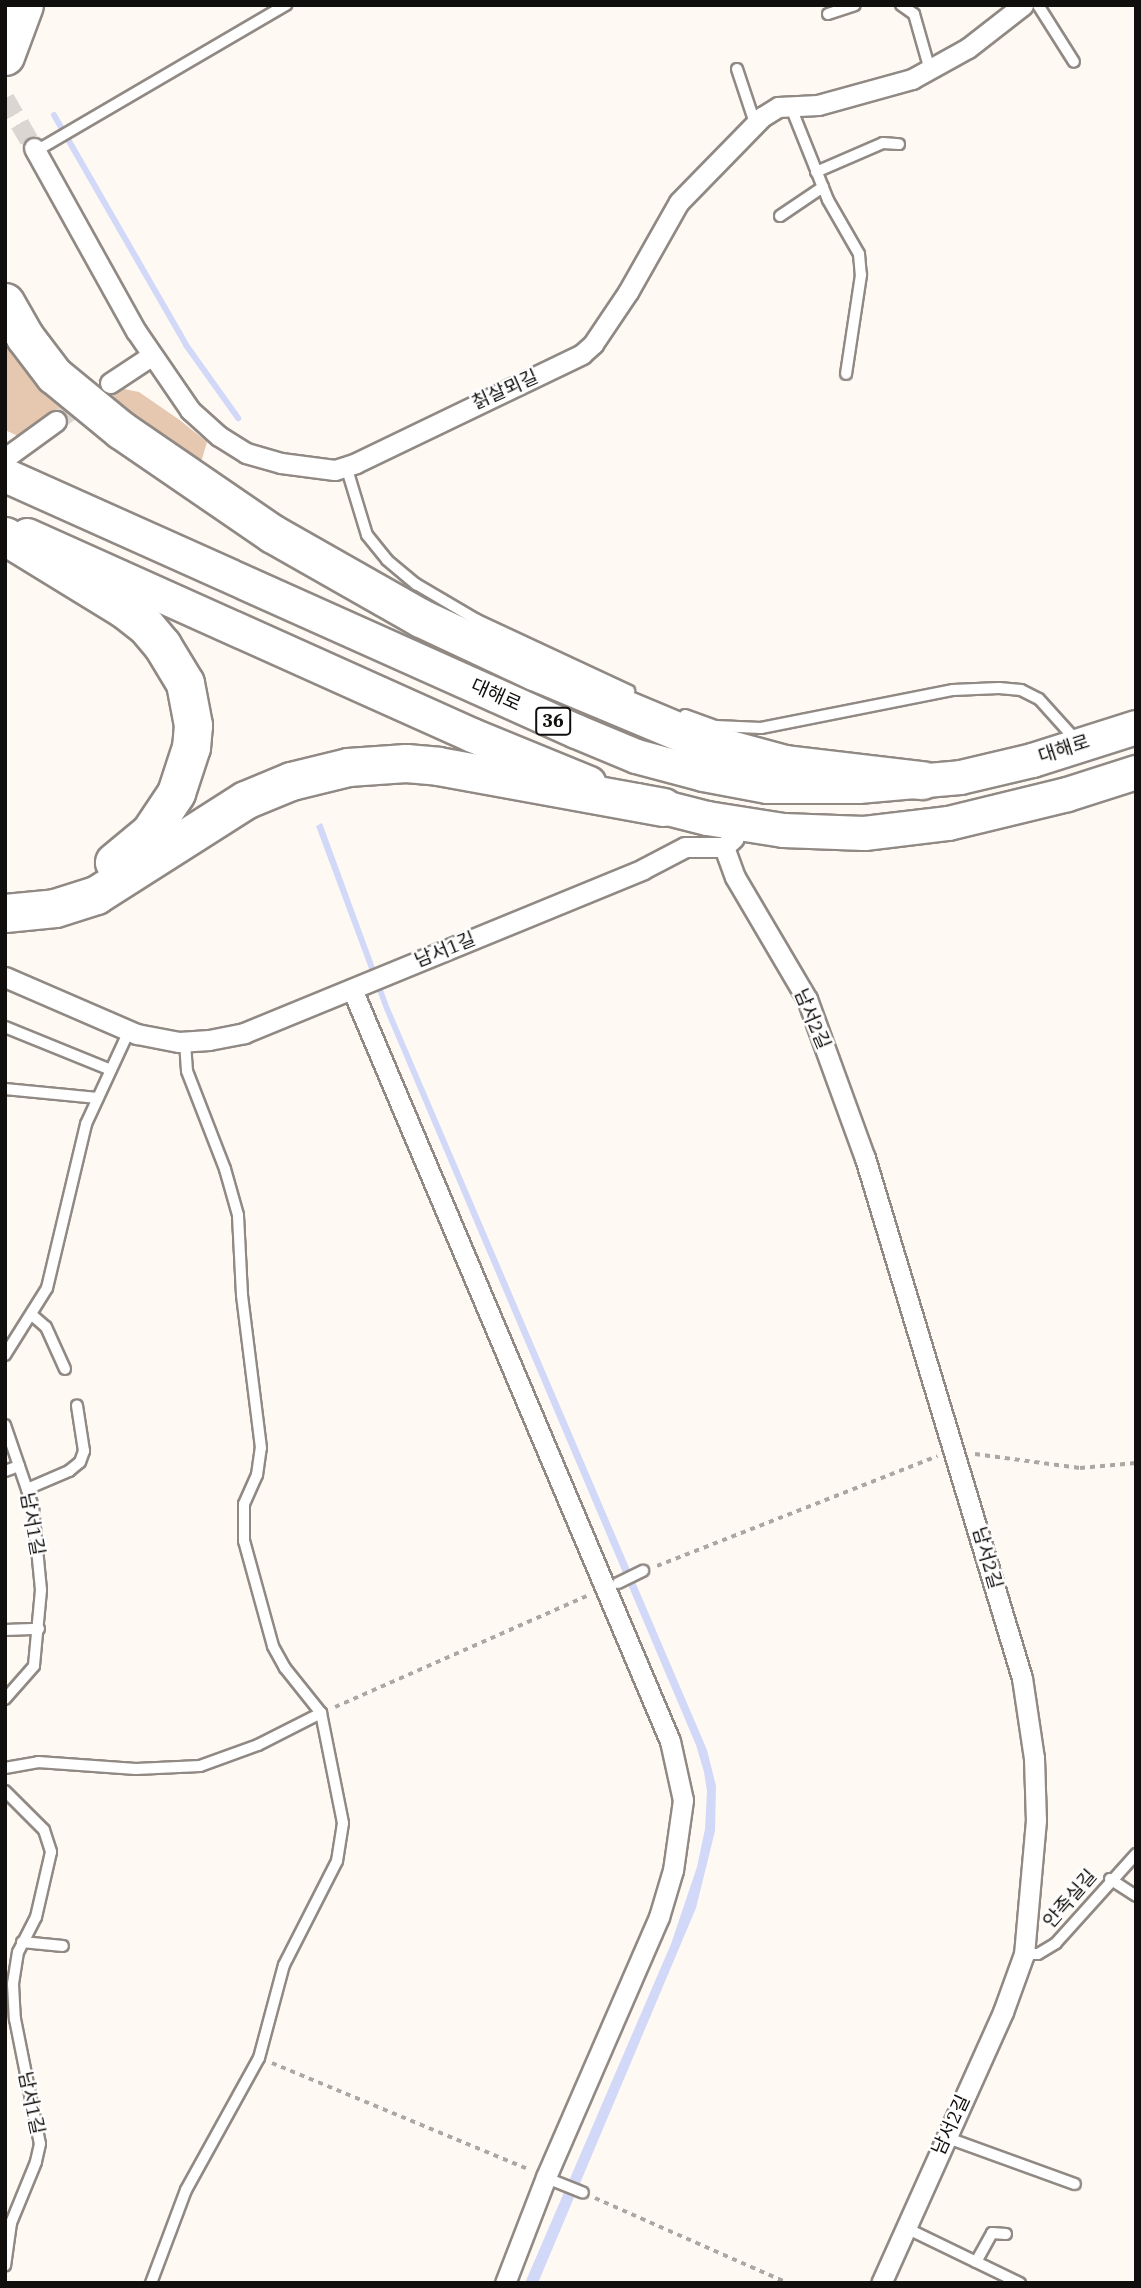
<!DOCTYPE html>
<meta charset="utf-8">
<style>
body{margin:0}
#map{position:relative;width:1141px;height:2288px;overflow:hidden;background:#fff9f4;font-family:"IBM Plex Serif","Noto Sans KR",serif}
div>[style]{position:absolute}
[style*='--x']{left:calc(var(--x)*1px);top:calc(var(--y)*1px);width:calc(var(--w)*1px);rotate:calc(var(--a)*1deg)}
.green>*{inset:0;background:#e6c7af}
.water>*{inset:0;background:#d2d8f8}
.stream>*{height:6px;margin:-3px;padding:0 3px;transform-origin:3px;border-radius:3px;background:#d2d8f8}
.minor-tunnel>*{height:19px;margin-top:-9.5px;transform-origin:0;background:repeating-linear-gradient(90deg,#dbd6d1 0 19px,transparent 0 29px)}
.path>*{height:3.5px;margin-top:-1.75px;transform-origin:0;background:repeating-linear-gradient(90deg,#aba7a3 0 5px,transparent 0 10px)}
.roads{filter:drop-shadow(2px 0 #908984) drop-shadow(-2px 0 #908984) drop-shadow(0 2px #908984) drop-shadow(0 -2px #908984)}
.service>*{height:10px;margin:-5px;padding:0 5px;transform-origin:5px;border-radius:5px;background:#fff}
.minor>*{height:19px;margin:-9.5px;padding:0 9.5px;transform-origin:9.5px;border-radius:9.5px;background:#fff}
.trunk>*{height:33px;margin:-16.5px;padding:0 16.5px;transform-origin:16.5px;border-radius:16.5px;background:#fff}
.motorway>*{height:37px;margin:-18.5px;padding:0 18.5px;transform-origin:18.5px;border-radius:18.5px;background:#fff}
span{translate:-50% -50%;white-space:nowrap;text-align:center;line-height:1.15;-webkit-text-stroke:5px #fff;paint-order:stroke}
.shield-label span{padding:2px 5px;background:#fff;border:2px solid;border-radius:5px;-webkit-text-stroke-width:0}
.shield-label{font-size:18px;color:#110f0d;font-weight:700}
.street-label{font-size:19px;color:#110f0d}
.frame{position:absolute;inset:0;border:7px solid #110f0d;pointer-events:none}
</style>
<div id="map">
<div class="green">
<i style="clip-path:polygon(5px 335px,42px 389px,64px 406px,18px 436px,5px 430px)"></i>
<i style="clip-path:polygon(114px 387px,139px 392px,181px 421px,207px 442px,202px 459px,194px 462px,101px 399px)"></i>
</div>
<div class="water">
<i style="clip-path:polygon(322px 823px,389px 1006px,707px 1750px,716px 1786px,715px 1831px,696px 1908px,538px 2283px,525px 2283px,671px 1944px,697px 1867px,705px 1829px,707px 1791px,704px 1772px,696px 1745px,384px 1009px,316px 826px)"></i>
</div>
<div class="stream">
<i style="--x:54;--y:115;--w:265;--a:60.1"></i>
<i style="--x:186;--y:345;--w:90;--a:54.5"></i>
</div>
<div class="minor-tunnel">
<i style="--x:5;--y:98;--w:58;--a:59.9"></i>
<i style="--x:56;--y:421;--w:66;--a:-35.1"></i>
</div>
<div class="path">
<i style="--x:975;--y:1454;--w:106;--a:7.6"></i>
<i style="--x:1080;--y:1468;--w:56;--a:-5.1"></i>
<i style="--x:657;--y:1566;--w:301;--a:-21.4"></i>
<i style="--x:335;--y:1707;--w:275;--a:-23.8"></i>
<i style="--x:272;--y:2063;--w:279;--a:22.5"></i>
<i style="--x:595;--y:2198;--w:211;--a:23.8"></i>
</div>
<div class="roads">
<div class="service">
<i style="--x:901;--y:5;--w:16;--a:35"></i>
<i style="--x:914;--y:14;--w:58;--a:74.1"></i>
<i style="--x:1038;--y:5;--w:67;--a:57.7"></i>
<i style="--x:828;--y:14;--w:28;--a:-18"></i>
<i style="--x:737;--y:69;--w:57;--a:71.6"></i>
<i style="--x:790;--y:105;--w:102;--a:68.2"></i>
<i style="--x:828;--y:200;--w:62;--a:60.1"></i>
<i style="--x:859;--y:254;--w:21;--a:85"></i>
<i style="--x:861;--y:275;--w:100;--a:98.6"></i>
<i style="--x:36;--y:151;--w:290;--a:-30.3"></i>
<i style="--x:816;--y:172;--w:73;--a:-23.4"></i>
<i style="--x:883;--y:143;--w:16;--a:4"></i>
<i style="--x:780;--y:216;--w:52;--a:-34"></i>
<i style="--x:346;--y:466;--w:72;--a:73.1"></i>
<i style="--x:367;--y:535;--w:32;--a:51"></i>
<i style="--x:387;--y:560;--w:38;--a:40"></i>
<i style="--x:416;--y:584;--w:71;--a:30.5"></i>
<i style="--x:477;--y:620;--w:168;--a:25"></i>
<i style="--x:685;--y:715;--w:33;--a:20"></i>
<i style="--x:716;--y:726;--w:45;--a:2.5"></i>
<i style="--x:761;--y:728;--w:196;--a:-11.2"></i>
<i style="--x:953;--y:690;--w:46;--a:-2.5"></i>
<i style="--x:999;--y:688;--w:22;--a:5"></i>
<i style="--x:1021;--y:690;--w:20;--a:27"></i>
<i style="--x:1039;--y:699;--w:57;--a:47.9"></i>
<i style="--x:5;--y:1027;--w:114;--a:22.1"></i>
<i style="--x:5;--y:1089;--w:93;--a:5.5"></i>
<i style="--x:32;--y:1315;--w:18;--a:41"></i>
<i style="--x:46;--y:1327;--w:46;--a:65.7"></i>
<i style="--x:5;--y:1355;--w:79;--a:-57.9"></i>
<i style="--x:47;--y:1288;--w:169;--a:-76.6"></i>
<i style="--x:86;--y:1124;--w:102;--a:-65.2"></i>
<i style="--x:5;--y:1425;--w:87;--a:71.1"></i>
<i style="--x:33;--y:1507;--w:83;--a:84.5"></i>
<i style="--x:41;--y:1590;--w:76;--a:95.3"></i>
<i style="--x:34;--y:1666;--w:44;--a:131.3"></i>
<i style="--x:5;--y:1471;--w:15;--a:-20"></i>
<i style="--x:27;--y:1489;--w:46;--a:-23.2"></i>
<i style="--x:69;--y:1471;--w:14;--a:-39"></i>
<i style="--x:80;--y:1462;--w:12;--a:-70"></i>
<i style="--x:84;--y:1451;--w:46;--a:-98.8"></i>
<i style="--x:618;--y:1583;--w:28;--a:-26"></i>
<i style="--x:5;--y:1630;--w:34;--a:-2"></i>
<i style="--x:5;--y:1768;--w:34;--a:-10"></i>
<i style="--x:38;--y:1762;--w:98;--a:4.1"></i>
<i style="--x:136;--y:1769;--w:64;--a:-2.7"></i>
<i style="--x:200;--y:1766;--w:62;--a:-19.9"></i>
<i style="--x:258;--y:1745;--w:71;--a:-26.9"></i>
<i style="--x:5;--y:1791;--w:55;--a:45"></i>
<i style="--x:44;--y:1830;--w:23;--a:72"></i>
<i style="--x:51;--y:1852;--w:67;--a:103"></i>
<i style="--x:36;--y:1917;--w:39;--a:117"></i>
<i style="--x:18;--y:1952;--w:32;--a:99"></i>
<i style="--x:13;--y:1984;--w:35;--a:87"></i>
<i style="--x:15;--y:2019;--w:127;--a:78.7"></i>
<i style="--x:40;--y:2144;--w:18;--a:103"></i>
<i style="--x:36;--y:2162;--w:66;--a:112.3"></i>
<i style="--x:11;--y:2223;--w:43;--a:97.9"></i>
<i style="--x:1110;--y:1879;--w:31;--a:33"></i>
<i style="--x:22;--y:1942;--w:41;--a:5.6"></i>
<i style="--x:1024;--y:1954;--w:14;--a:0"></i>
<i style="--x:1038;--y:1954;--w:21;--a:-31"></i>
<i style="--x:1056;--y:1943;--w:120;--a:-48"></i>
<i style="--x:945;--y:2137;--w:138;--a:19.9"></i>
<i style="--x:554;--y:2181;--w:31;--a:22"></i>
<i style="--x:904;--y:2227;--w:129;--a:25.8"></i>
<i style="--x:976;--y:2262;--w:33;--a:-61"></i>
<i style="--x:992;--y:2233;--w:14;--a:4"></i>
<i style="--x:151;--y:2283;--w:99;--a:-69.4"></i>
<i style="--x:186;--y:2190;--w:151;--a:-61.1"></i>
<i style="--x:259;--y:2058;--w:96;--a:-75"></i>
<i style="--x:284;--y:1965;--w:117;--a:-63"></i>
<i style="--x:337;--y:1861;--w:38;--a:-81"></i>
<i style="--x:343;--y:1823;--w:112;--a:-101.3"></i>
<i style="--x:321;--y:1713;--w:58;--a:-128.7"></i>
<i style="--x:285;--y:1668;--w:25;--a:-119"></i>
<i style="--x:273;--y:1646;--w:109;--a:-105.4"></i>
<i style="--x:244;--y:1541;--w:37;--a:-90"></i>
<i style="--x:244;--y:1504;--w:32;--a:-66"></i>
<i style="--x:257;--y:1475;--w:27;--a:-82"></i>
<i style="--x:261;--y:1448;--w:154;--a:-97.1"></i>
<i style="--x:242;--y:1295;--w:80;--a:-92.9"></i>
<i style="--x:238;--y:1215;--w:48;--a:-105.8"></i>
<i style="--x:225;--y:1169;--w:105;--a:-111.2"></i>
<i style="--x:187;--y:1071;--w:30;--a:-94"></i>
</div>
<div class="minor">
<i style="--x:34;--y:148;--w:210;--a:60.9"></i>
<i style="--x:136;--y:331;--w:96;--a:55.6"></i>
<i style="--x:190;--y:410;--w:39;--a:42"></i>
<i style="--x:219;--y:436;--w:32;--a:32"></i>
<i style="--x:246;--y:453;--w:36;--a:16"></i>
<i style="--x:281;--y:463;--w:54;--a:7.4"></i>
<i style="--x:335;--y:470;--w:22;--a:-18"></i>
<i style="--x:356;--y:463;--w:251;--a:-25.7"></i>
<i style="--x:582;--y:354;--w:15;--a:-42"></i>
<i style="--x:593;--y:344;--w:63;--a:-56.1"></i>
<i style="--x:628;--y:292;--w:103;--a:-60.5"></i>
<i style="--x:679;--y:202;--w:119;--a:-45.7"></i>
<i style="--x:762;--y:117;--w:19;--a:-32"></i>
<i style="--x:778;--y:107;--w:40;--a:-2.9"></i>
<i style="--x:818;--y:105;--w:98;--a:-15.5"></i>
<i style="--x:912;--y:79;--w:64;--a:-29"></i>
<i style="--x:968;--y:48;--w:70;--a:-38"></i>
<i style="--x:110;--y:383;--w:49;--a:-33.4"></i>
<i style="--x:5;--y:458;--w:63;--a:-36"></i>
<i style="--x:724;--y:847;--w:32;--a:70"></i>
<i style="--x:735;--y:877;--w:142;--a:59.5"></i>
<i style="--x:807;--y:999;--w:169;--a:70"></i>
<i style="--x:865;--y:1158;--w:543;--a:73.2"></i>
<i style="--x:1022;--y:1678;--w:81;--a:81.5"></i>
<i style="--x:1034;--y:1758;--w:62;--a:88.2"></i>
<i style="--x:1036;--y:1820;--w:135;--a:95.1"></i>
<i style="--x:1024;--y:1954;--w:62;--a:109.9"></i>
<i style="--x:1003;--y:2012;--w:297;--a:114.2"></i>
<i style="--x:5;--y:977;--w:144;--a:23.4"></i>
<i style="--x:137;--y:1034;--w:43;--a:10.8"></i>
<i style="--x:179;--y:1042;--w:30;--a:-4"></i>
<i style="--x:209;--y:1040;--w:36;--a:-11"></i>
<i style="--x:244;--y:1033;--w:431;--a:-22.3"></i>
<i style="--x:643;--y:869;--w:47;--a:-27.6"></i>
<i style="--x:685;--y:847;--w:39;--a:0"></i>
<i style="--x:724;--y:847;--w:13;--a:-42"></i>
<i style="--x:352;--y:989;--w:816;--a:67.08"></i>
<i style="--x:670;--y:1741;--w:60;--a:77.6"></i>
<i style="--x:683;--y:1800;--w:71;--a:98.1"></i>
<i style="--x:673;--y:1870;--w:49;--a:106.6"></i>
<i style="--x:659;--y:1917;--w:283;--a:113.5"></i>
<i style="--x:546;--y:2177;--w:114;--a:111.1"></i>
</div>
<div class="trunk">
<i style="--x:5;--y:475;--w:626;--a:24.15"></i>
<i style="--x:576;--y:731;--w:65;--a:22.6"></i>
<i style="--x:636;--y:756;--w:69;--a:15"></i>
<i style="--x:703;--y:774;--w:65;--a:10.6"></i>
<i style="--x:767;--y:786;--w:91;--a:0"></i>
<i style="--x:858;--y:786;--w:102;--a:-5"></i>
<i style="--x:960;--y:777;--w:74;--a:-13.3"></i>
<i style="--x:1032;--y:760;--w:109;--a:-17.6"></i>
<i style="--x:27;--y:535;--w:488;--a:24.2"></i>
<i style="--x:472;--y:735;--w:126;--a:22.3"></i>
<i style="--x:636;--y:800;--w:73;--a:14.2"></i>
<i style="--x:707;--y:818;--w:77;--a:9"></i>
<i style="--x:783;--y:830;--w:81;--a:2.1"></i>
<i style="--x:864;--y:833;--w:85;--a:-6.8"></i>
<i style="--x:948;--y:823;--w:122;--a:-13.7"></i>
<i style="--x:1067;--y:794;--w:72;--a:-17.7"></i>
</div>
<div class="motorway">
<i style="--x:5;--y:56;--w:54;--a:-69.6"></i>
<i style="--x:5;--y:302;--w:40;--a:60.3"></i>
<i style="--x:25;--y:337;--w:48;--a:52.7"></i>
<i style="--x:54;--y:375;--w:87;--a:39.4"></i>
<i style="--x:121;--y:430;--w:184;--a:34.4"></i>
<i style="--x:273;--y:534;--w:170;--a:29.6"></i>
<i style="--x:421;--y:618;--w:125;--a:25.1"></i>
<i style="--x:534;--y:671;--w:184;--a:22.7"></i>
<i style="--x:704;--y:742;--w:84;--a:15.2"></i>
<i style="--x:785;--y:764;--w:138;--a:6.7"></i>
<i style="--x:5;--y:536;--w:140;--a:31.5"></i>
<i style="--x:124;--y:609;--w:28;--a:38"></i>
<i style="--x:146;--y:626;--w:25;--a:50"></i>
<i style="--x:162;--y:645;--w:44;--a:58.8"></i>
<i style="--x:185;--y:683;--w:43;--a:79.2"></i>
<i style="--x:193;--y:725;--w:22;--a:95"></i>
<i style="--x:191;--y:747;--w:48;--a:108.1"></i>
<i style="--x:176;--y:793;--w:47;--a:123.7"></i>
<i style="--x:150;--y:832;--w:47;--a:140.2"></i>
<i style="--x:5;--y:913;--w:50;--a:-5.7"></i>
<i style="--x:55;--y:908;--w:43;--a:-17.6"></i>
<i style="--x:96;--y:895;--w:177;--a:-32.5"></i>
<i style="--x:245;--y:800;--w:50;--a:-22.4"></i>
<i style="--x:291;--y:781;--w:59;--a:-13.8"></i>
<i style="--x:348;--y:767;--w:58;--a:-3.9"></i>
<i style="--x:406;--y:763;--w:32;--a:5"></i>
<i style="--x:438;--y:766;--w:229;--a:10.3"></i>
</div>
</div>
<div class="shield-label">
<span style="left:553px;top:721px">36</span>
</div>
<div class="street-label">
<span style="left:505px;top:390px;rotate:-24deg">칡살뫼길</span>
<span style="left:496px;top:695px;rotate:24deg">대해로</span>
<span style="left:1064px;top:749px;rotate:-18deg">대해로</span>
<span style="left:445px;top:950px;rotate:-22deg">남서1길</span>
<span style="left:812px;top:1019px;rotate:67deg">남서2길</span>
<span style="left:32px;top:1524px;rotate:80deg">남서1길</span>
<span style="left:987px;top:1558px;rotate:74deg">남서2길</span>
<span style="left:1070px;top:1899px;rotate:-49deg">안족실길</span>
<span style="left:31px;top:2103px;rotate:78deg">남서1길</span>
<span style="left:951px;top:2125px;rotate:-65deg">남서2길</span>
</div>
<div class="frame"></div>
</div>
